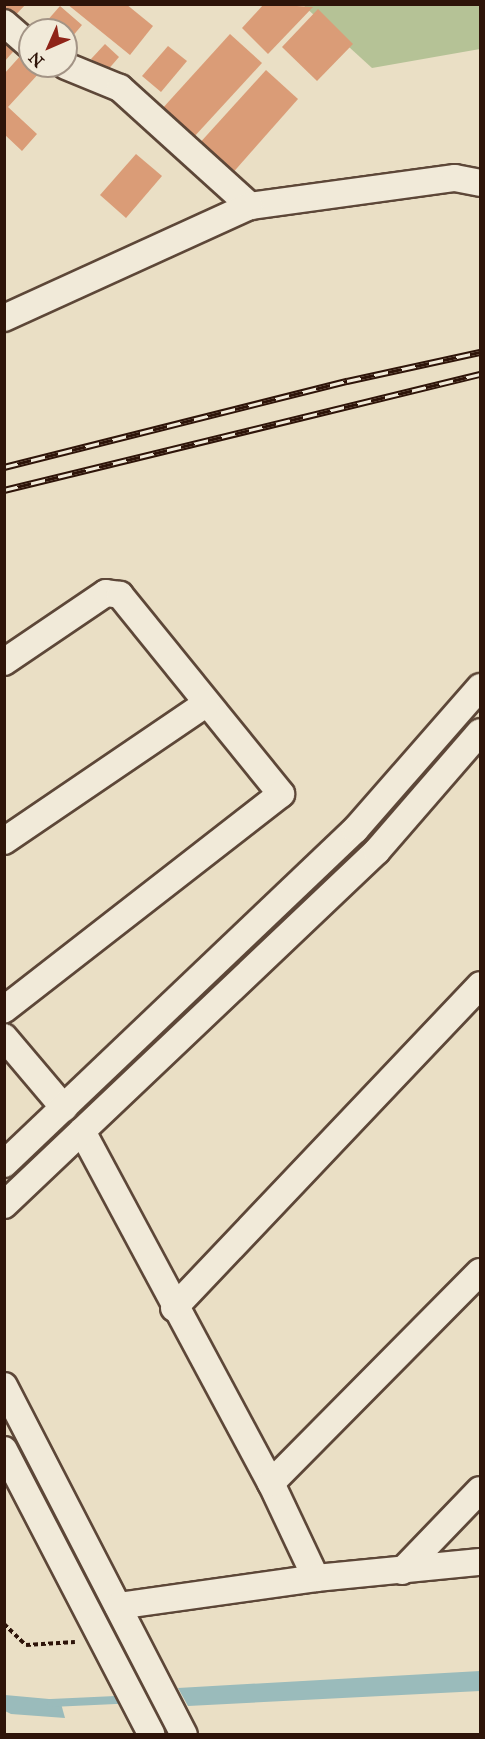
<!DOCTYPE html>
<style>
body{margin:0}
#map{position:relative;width:485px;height:1739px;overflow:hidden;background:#eadfc5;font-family:"IM FELL Great Primer",serif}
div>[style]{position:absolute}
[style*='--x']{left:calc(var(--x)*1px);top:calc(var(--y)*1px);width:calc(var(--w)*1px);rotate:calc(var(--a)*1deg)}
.green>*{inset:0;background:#b5c296}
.water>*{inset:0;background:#9abbbb}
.stream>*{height:8px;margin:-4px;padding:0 4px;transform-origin:4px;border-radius:4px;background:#9abbbb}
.building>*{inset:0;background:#da9c77}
.path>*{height:4px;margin-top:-2px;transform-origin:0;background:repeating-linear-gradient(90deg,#2e1409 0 4.5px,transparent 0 7.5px)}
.roads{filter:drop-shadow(2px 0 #5d4738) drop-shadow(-2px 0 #5d4738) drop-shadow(0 2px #5d4738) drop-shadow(0 -2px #5d4738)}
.minor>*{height:26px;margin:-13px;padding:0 13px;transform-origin:13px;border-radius:13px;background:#f1ead9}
.rail>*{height:7px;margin-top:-3.5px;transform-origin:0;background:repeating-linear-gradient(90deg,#f1ead9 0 14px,#2e1409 0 28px);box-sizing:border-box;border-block:2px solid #2e1409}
span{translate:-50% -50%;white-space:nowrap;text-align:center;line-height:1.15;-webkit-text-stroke:5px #f1ead9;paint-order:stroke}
.frame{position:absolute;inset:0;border:6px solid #2e1409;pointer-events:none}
.north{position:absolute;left:18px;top:18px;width:60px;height:60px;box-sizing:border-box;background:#f1ead9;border:2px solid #a39486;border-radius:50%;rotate:225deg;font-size:16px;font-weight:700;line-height:24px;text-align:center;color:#2e1409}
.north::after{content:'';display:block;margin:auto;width:21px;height:27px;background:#8f2418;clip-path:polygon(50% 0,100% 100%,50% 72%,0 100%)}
</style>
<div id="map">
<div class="green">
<i style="clip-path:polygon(303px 5px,480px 5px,480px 49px,372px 68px)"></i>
</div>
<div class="water">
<i style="clip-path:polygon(480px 1671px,480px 1691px,188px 1706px,178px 1688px)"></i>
<i style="clip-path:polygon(5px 1695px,60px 1700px,65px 1718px,11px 1714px,5px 1711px)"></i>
</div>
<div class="stream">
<i style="--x:51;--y:1703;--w:108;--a:-2.7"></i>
</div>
<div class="building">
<i style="clip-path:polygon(4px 4px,26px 4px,8px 23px)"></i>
<i style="clip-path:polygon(67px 4px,126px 4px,153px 26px,130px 55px)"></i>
<i style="clip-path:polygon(264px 4px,313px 7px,268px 54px,242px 28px)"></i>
<i style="clip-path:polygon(60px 6px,82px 25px,66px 44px,66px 30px,39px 30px)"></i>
<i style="clip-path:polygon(318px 9px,353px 44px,317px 81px,282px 47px)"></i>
<i style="clip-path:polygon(4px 30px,20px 44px,4px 62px)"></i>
<i style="clip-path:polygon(230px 34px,262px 63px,193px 138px,161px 110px)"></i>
<i style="clip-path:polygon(105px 44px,119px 57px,106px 72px,91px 59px)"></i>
<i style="clip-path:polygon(168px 46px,187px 61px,161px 92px,142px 76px)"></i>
<i style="clip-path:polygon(22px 54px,30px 66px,41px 71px,8px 107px,37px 134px,22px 151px,4px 134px,4px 74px)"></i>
<i style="clip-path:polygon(266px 70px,298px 99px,230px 176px,197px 146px)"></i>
<i style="clip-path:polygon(136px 154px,162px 176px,126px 218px,100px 195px)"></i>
</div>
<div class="path">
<i style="--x:4;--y:1624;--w:30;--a:44"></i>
<i style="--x:26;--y:1645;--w:49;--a:-3.5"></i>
</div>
<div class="roads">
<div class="minor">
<i style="--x:4;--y:23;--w:35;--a:41"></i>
<i style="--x:66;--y:66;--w:58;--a:22.2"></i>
<i style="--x:120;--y:88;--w:176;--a:42.2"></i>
<i style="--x:250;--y:206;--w:207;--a:-7.8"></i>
<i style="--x:455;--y:178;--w:25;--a:11"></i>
<i style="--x:4;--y:318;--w:270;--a:-24.5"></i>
<i style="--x:4;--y:662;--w:123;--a:-34.1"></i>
<i style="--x:106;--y:593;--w:14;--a:8"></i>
<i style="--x:120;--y:595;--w:256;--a:51"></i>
<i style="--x:281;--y:794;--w:351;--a:142.1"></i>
<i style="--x:4;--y:841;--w:245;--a:-34.2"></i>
<i style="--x:4;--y:1037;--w:93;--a:49.8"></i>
<i style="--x:82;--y:1131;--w:400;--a:61.8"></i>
<i style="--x:271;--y:1483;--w:105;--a:64.7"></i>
<i style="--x:4;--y:1164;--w:485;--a:-43.6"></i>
<i style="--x:355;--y:830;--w:190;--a:-48.8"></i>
<i style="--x:4;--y:1205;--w:514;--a:-43.5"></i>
<i style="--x:377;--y:851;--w:157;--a:-49.1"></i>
<i style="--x:174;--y:1308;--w:445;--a:-46.5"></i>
<i style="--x:4;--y:1386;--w:392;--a:62.7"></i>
<i style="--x:4;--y:1450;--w:320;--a:62.6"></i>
<i style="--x:271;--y:1483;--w:297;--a:-45.3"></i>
<i style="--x:402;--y:1571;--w:112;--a:-46.1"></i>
<i style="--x:118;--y:1606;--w:200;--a:-8"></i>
<i style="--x:316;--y:1578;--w:165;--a:-5.6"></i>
</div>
</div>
<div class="rail">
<i style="--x:4;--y:467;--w:354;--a:-14.1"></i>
<i style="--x:347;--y:381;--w:136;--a:-12.3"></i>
<i style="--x:4;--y:490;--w:490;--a:-13.7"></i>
</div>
<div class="frame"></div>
<div class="north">N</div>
</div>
